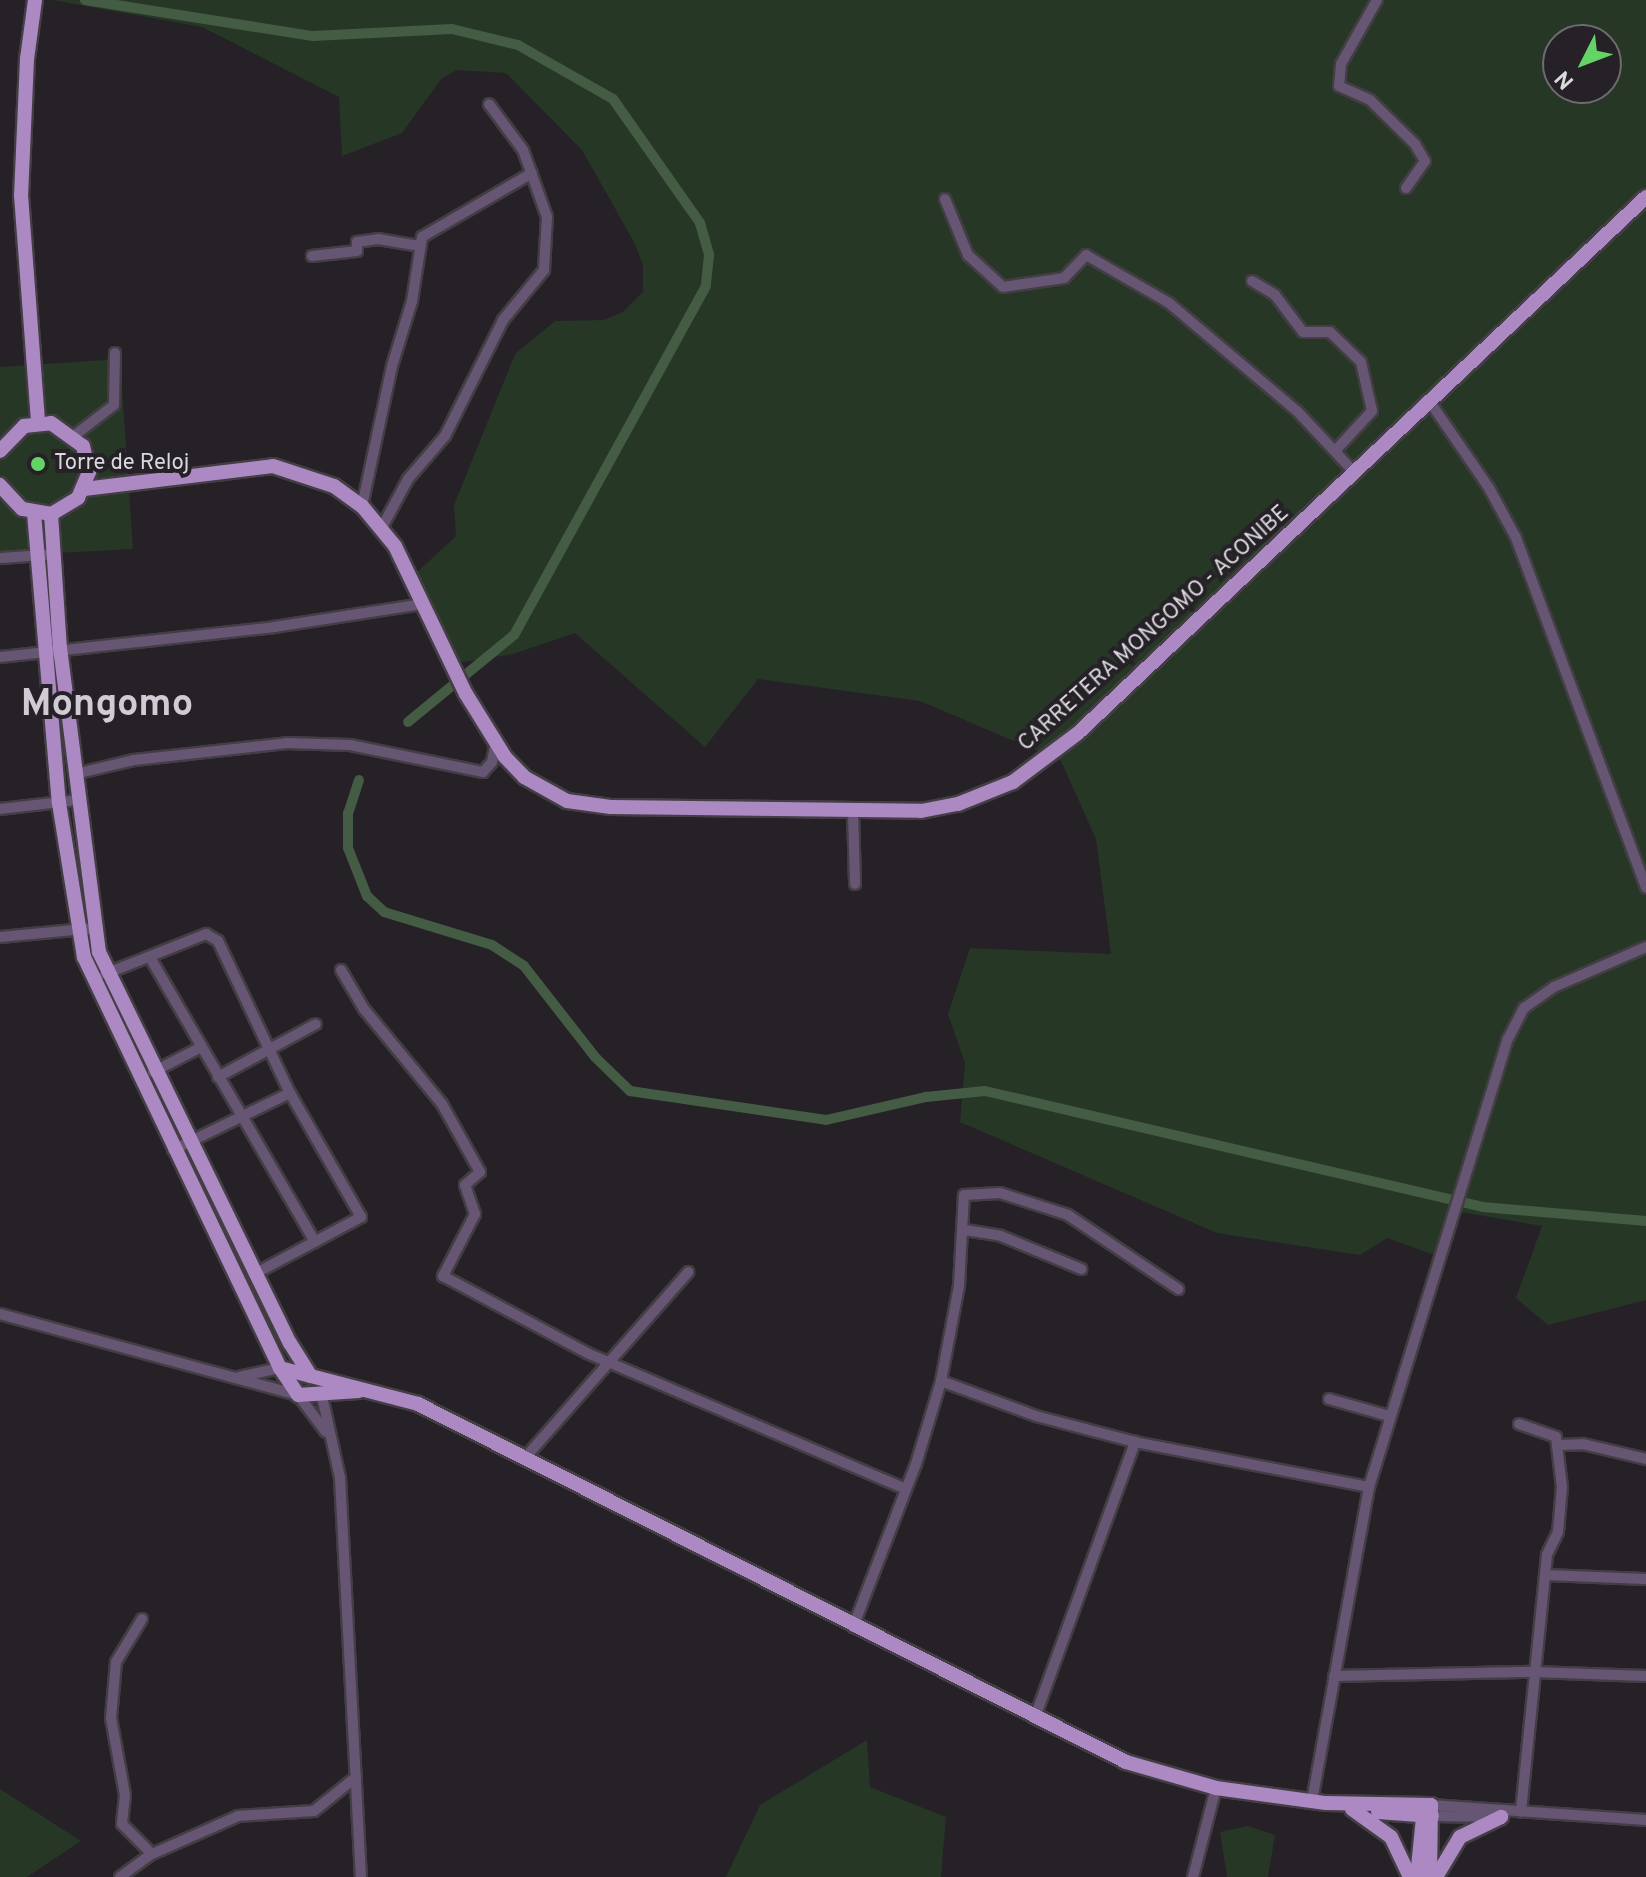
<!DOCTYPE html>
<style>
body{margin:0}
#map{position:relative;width:1646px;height:1877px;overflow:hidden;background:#252127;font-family:Overpass,sans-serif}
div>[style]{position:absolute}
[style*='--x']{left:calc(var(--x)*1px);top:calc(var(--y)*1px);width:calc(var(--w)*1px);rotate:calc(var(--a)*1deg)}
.green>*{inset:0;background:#263726}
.canal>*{height:10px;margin:-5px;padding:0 5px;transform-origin:5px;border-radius:5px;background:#445c43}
.roads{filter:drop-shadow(2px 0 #423e44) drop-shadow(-2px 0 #423e44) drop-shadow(0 2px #423e44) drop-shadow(0 -2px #423e44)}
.minor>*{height:10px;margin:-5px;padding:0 5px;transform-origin:5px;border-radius:5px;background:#675673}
.major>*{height:14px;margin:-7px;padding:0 7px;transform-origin:7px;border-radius:7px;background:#ad89c4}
.dots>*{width:22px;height:22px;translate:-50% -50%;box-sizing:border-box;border:4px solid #252127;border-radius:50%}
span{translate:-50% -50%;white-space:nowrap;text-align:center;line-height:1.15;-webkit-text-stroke:8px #252127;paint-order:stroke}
.poi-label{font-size:22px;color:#dbd9dd}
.left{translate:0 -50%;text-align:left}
.street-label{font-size:22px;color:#dbd9dd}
.town-label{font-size:38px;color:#d0cbd4;font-weight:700}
.north{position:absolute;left:1542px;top:24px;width:80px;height:80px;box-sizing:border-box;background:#252127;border:2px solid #6e6b70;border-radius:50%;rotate:228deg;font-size:22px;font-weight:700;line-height:32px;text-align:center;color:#dbd9dd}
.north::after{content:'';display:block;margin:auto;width:28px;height:36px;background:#65d467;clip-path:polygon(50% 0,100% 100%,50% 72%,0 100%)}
</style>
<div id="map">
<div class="green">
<i style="clip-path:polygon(evenodd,52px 0,1646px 0,1646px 1300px,1548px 1325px,1516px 1298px,1542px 1226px,1460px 1212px,1443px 1258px,1387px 1238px,1360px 1255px,1217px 1233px,960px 1122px,965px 1063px,948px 1014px,970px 948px,1111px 954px,1096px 839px,1061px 761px,920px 701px,758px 679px,705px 747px,575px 633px,513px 654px,457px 663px,414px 575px,456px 536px,454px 505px,515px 354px,555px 321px,603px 320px,623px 312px,643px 292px,643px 265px,634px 242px,582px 150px,506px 73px,457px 70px,442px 78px,402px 133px,342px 156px,339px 97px,202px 27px,52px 0,1558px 40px,1606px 40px,1606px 88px,1558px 88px,1558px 40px)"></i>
<i style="clip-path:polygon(120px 359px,133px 549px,0 556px,0 367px)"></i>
<i style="clip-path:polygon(867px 1740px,870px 1787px,946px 1817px,941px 1877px,726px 1877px,760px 1805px)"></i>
<i style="clip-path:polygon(0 1789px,81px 1841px,27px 1877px,0 1877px)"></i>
<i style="clip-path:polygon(1248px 1826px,1275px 1835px,1268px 1877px,1227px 1877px,1220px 1832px)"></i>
</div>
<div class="canal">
<i style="--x:85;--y:0;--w:231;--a:9"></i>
<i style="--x:313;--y:36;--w:139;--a:-2.9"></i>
<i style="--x:452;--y:29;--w:68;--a:13.6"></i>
<i style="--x:518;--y:45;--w:109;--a:29.6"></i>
<i style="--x:613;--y:99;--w:151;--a:54.9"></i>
<i style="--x:700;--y:223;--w:33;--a:74"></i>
<i style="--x:709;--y:255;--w:31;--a:96"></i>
<i style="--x:706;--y:286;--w:398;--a:118.8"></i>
<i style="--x:514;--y:635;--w:137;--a:140.6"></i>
<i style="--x:359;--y:780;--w:35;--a:108"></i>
<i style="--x:348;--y:813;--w:35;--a:90"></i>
<i style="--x:348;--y:848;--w:52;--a:68.4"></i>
<i style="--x:367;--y:896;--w:23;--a:43"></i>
<i style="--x:384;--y:912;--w:113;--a:17"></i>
<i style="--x:492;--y:945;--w:38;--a:33"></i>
<i style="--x:524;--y:966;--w:115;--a:52"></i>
<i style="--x:595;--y:1057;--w:49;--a:44.2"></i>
<i style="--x:630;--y:1091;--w:198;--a:8.4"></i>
<i style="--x:826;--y:1120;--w:103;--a:-13"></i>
<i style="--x:926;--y:1097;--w:59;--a:-5.8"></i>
<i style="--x:985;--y:1091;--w:511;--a:13.11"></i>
<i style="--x:1483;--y:1207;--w:164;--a:4.9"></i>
</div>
<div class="roads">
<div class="minor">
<i style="--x:1377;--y:0;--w:73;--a:119.4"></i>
<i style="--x:1341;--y:64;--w:22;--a:95"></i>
<i style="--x:1339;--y:86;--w:34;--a:24"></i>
<i style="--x:1370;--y:100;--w:63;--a:44.4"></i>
<i style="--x:1415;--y:144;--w:20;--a:60"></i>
<i style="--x:1425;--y:161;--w:33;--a:125"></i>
<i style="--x:945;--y:199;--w:61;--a:67.7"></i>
<i style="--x:968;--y:255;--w:47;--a:42.4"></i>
<i style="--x:1003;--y:287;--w:62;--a:-8.4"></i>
<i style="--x:1064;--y:278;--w:32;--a:-46"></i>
<i style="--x:1086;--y:255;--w:96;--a:30"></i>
<i style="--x:1169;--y:303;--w:167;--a:40.2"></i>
<i style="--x:1297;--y:411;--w:85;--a:46.9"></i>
<i style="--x:312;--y:256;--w:45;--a:-6.3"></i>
<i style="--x:357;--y:251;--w:9;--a:-90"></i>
<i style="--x:357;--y:242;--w:21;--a:-8"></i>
<i style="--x:378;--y:239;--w:43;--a:9.5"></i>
<i style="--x:1252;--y:281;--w:27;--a:31"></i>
<i style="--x:1275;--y:295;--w:46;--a:52.9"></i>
<i style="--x:1303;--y:332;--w:27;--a:0"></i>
<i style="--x:1330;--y:332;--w:43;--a:44.1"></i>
<i style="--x:1361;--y:362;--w:50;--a:77.3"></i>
<i style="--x:1372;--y:411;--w:54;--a:132.8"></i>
<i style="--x:1430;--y:402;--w:104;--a:55.5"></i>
<i style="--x:1489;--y:488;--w:57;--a:61.6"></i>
<i style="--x:1516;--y:538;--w:373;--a:69.6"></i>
<i style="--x:75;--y:435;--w:49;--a:-37.6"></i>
<i style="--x:114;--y:405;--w:52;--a:-88.9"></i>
<i style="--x:362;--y:506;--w:143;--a:-77.9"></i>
<i style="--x:392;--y:366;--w:68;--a:-72.9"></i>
<i style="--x:412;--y:301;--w:65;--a:-81.1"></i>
<i style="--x:422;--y:237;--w:127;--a:-30.2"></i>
<i style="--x:381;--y:529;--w:57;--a:-61.6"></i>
<i style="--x:408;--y:479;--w:57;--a:-49.3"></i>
<i style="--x:445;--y:436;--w:130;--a:-63.4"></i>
<i style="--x:503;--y:320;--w:65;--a:-50.6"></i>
<i style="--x:544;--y:270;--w:53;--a:-86.8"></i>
<i style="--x:547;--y:217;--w:71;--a:-109.7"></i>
<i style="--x:523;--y:150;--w:57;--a:-126.5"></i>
<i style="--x:0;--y:558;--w:54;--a:-4.2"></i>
<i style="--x:0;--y:657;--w:276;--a:-6.2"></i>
<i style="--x:274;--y:627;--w:151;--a:-8.8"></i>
<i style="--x:75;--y:774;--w:61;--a:-13.3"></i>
<i style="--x:134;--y:760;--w:154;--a:-6.3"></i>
<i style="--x:287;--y:743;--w:63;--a:1.8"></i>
<i style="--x:350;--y:745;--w:136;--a:11.5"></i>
<i style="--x:483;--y:772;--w:13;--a:-48"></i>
<i style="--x:492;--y:762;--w:20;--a:-79"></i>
<i style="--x:0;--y:809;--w:79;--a:-6.6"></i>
<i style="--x:853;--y:811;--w:73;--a:88.4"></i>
<i style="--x:0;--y:937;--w:95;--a:-5.4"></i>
<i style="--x:151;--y:959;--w:327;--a:59.9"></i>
<i style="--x:341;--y:970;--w:45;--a:59.5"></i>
<i style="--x:364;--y:1009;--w:123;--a:50.6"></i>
<i style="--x:442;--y:1104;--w:78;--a:60.8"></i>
<i style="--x:480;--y:1172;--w:20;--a:139"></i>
<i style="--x:465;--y:1185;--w:31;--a:71"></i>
<i style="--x:475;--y:1214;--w:70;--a:117.3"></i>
<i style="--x:443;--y:1276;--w:163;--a:28.1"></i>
<i style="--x:587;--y:1353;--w:347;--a:23.1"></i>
<i style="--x:105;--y:974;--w:109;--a:-21.6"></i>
<i style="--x:206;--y:934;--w:14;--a:30"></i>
<i style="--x:218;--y:941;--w:168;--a:64.7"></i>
<i style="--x:290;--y:1093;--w:143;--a:60.2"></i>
<i style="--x:361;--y:1217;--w:119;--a:151.9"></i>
<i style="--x:153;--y:1072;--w:54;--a:-27.5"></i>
<i style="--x:218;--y:1077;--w:111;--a:-28.4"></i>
<i style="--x:173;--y:1150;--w:130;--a:-26"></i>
<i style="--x:965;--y:1230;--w:36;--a:9"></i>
<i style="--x:1001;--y:1236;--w:87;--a:22.4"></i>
<i style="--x:0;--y:1314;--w:309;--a:15.2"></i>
<i style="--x:298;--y:1395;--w:46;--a:52.9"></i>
<i style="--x:239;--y:1377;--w:42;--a:-12.4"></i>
<i style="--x:941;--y:1381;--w:101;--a:20.2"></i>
<i style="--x:1036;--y:1416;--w:102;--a:14.7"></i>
<i style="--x:1135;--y:1442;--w:238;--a:10.9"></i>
<i style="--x:322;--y:1396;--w:84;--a:77.6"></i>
<i style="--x:340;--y:1478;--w:400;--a:87"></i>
<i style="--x:1329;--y:1399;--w:62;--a:15.8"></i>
<i style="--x:1519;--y:1424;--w:39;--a:19"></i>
<i style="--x:1556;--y:1437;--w:50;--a:83.2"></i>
<i style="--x:1562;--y:1487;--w:45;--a:95.1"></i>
<i style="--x:1558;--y:1532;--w:25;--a:116"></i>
<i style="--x:1547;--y:1555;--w:258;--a:95.8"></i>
<i style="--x:1560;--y:1445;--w:23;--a:-2"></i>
<i style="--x:1583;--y:1444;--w:65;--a:13.4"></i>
<i style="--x:524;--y:1459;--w:249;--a:-48.7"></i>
<i style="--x:1545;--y:1575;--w:101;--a:2.3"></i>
<i style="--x:142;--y:1619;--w:50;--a:121.2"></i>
<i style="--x:116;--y:1662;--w:56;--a:95.1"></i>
<i style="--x:111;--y:1718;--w:78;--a:79.7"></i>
<i style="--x:125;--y:1795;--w:29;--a:96"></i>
<i style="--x:122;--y:1824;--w:42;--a:45"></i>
<i style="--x:853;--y:1627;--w:175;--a:-68.9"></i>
<i style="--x:916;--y:1464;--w:87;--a:-73.2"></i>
<i style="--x:941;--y:1381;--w:97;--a:-79.3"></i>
<i style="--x:959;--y:1286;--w:91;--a:-86.9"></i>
<i style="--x:964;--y:1195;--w:36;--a:-3"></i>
<i style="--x:1000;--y:1193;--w:71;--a:17.9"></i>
<i style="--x:1068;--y:1215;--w:133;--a:33.9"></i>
<i style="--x:1334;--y:1676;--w:199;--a:-1.2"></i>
<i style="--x:1533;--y:1672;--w:113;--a:2"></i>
<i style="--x:1035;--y:1717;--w:293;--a:-70"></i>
<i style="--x:1312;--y:1801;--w:319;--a:-79.7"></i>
<i style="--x:1369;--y:1487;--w:469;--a:-72.8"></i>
<i style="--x:1508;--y:1039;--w:35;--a:-63"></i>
<i style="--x:1524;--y:1008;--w:37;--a:-35"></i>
<i style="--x:1554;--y:987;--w:100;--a:-23.5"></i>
<i style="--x:1431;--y:1805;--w:216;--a:4"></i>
<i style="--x:1432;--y:1816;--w:64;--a:0.9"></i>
<i style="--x:120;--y:1877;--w:39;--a:-36"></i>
<i style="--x:152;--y:1854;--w:94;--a:-23.8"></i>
<i style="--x:238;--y:1816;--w:76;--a:-3.8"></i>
<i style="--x:314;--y:1811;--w:54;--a:-39"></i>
<i style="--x:1193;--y:1877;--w:92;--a:-75.5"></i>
</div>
<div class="major">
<i style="--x:35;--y:0;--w:60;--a:97.7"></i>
<i style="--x:27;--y:59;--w:136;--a:92.5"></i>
<i style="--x:21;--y:195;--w:228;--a:85.7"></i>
<i style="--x:0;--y:451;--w:35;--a:-46"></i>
<i style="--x:24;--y:426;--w:27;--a:-6"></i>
<i style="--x:51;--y:423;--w:39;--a:36"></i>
<i style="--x:83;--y:446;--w:27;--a:77"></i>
<i style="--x:89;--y:472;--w:28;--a:113"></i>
<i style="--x:78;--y:498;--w:31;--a:149"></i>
<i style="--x:51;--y:514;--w:29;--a:-170"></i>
<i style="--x:22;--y:509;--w:33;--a:-133"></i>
<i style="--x:84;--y:489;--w:190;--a:-6.9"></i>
<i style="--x:273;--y:466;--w:64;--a:18.2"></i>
<i style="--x:334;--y:486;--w:34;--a:36"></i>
<i style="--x:362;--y:506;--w:52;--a:50.5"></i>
<i style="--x:395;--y:546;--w:164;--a:64.4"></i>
<i style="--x:466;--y:694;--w:74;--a:58.2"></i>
<i style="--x:505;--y:757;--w:28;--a:46"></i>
<i style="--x:524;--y:777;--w:49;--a:29.2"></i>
<i style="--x:567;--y:801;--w:44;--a:7.8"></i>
<i style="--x:611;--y:807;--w:310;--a:0.7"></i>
<i style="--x:921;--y:811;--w:38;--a:-11"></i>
<i style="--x:958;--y:804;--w:59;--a:-21.8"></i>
<i style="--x:1013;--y:782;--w:81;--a:-37"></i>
<i style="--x:1078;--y:733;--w:781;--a:-43.34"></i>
<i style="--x:34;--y:513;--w:291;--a:85.1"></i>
<i style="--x:59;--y:803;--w:156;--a:80.8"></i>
<i style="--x:84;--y:957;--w:455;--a:64.5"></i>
<i style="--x:280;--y:1368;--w:32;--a:56"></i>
<i style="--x:298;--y:1395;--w:61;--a:-3.8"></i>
<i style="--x:51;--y:514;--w:134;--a:86.2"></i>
<i style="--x:60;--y:648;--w:306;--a:82.7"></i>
<i style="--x:99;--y:952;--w:435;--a:64"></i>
<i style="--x:290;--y:1343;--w:39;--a:58"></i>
<i style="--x:280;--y:1368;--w:143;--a:14.6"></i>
<i style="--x:418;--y:1404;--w:793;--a:26.82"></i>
<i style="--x:1126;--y:1762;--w:94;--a:16.1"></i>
<i style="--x:1216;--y:1788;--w:111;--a:7.8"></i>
<i style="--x:1326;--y:1803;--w:105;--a:1.1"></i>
<i style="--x:1431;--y:1805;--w:72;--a:90.8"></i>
<i style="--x:1352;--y:1809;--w:48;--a:35.7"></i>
<i style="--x:1391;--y:1837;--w:44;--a:64.6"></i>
<i style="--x:1378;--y:1812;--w:54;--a:4.2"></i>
<i style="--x:1417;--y:1877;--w:59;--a:-84.2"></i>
<i style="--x:1436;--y:1877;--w:47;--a:-59"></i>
<i style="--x:1460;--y:1837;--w:46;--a:-26"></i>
</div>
</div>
<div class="dots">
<i style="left:38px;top:464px;background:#65d467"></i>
</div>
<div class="poi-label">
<span class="left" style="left:54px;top:464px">Torre de Reloj</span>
</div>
<div class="street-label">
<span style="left:1154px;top:629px;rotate:-42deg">CARRETERA MONGOMO - ACONIBE</span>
</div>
<div class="town-label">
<span style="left:107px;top:706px">Mongomo</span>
</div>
<div class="north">N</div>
</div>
